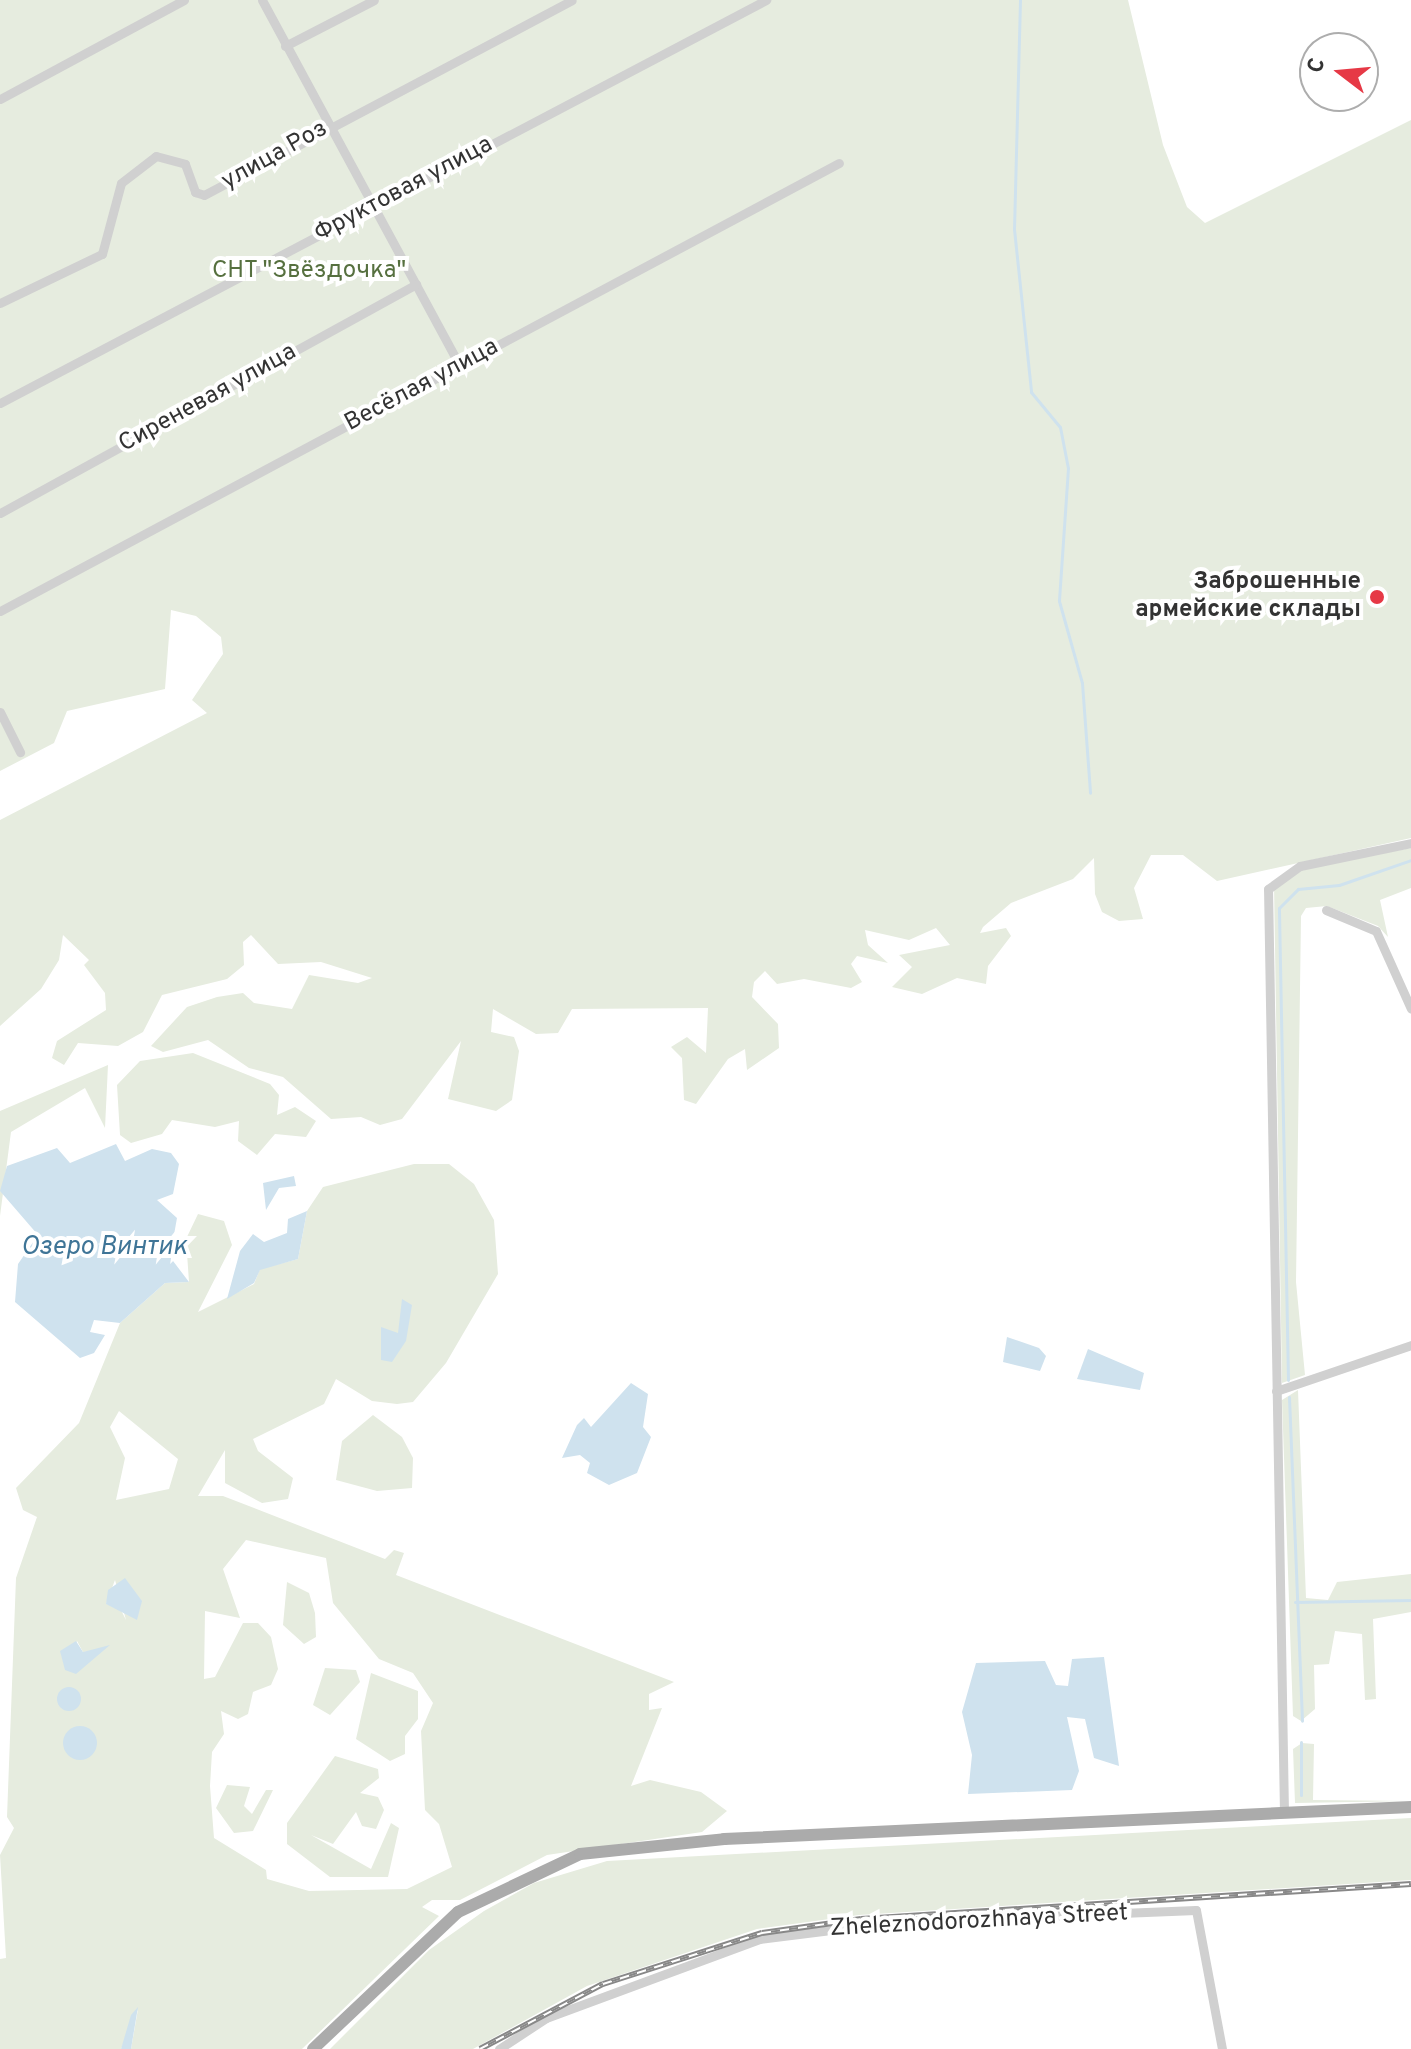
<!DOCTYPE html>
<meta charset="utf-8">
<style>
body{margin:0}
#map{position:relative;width:1411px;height:2049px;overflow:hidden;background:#fff;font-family:Overpass,sans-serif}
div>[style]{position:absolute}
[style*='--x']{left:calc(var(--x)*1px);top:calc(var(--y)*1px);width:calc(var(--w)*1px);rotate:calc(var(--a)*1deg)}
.green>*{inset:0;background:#e6ecdf}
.water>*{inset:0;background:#cfe2ee}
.round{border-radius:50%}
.stream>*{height:3px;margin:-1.5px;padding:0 1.5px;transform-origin:1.5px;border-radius:1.5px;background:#cfe2ee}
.minor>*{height:9px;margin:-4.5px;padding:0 4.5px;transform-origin:4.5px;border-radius:4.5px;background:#d0d0d0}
.major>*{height:12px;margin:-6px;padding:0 6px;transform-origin:6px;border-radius:6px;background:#ababab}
.rail>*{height:6px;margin-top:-3px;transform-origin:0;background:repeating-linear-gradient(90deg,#fff 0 9px,#888 0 18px);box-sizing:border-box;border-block:2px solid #888}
.dots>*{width:22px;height:22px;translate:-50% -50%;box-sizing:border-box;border:4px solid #fff;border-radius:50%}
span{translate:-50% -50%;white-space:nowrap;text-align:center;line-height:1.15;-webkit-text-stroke:8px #fff;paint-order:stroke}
.street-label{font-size:24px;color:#333}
.park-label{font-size:24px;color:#56703f}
.poi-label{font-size:24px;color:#333;font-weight:700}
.right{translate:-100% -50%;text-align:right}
.water-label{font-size:26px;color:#3f7597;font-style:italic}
.north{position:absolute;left:1299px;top:32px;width:80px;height:80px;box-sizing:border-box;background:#fff;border:2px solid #adadad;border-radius:50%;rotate:286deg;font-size:22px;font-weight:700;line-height:32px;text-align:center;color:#333}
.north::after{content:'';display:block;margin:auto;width:28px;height:36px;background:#e63946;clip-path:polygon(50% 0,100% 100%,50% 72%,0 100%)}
</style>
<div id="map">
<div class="green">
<i style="clip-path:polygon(0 0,1128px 0,1163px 145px,1187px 207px,1205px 223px,1411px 120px,1411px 838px,1217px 881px,1183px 855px,1151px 855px,1134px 888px,1143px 919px,1119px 921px,1102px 912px,1095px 894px,1094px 858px,1073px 879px,1011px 903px,983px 927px,980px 933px,1006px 928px,1011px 936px,988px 966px,986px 984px,957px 978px,922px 994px,892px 987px,912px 967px,899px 955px,950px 945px,936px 928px,909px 940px,865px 930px,868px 945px,888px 963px,857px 956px,851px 964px,862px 982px,851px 988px,804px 979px,777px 984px,765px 971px,754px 982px,752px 997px,778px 1024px,779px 1048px,747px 1070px,745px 1049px,728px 1059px,696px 1104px,684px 1100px,682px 1058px,671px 1047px,687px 1037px,706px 1053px,708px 1008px,572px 1009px,558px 1033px,536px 1034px,493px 1009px,491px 1032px,514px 1037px,519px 1051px,512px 1100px,496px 1111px,448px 1099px,461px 1041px,402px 1119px,380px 1125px,361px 1117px,331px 1119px,283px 1077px,249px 1068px,208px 1040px,163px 1052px,151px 1046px,187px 1007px,217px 997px,243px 993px,254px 1003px,292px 1009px,309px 975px,358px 983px,372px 978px,321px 962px,278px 964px,251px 935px,243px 942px,244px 965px,227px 979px,162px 995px,143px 1032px,118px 1046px,78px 1043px,64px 1065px,52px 1058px,57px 1041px,106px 1010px,105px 993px,84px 965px,89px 960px,63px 935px,59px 960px,41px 989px,0 1026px,0 820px,207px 713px,192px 700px,223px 654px,221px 637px,196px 616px,171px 610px,165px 689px,67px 711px,54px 743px,0 771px)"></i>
<i style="clip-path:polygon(1411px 848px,1411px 888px,1380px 900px,1388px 937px,1378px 926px,1327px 906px,1306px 908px,1301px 916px,1296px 1282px,1305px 1375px,1282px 1383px,1274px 885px,1308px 867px)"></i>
<i style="clip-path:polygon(193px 1053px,270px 1084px,279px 1095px,277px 1115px,295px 1107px,316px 1121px,306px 1137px,275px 1134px,257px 1155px,238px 1141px,239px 1121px,215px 1127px,172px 1120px,162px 1134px,131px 1143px,120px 1135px,117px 1085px,140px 1061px)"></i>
<i style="clip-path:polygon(108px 1065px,105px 1128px,85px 1088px,11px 1132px,0 1216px,0 1111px)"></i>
<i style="clip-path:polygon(evenodd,414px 1164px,449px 1164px,474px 1184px,494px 1220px,498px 1274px,446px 1363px,413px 1402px,397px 1404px,372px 1401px,336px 1379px,324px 1404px,253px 1439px,258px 1451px,293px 1478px,288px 1499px,262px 1503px,225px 1483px,225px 1450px,198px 1496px,223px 1496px,385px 1559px,394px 1550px,404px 1553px,396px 1575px,674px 1682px,649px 1694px,649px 1710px,662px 1708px,631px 1786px,650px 1780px,701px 1792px,727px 1811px,702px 1832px,547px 1855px,460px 1900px,432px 1900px,422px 1907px,439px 1916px,302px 2049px,131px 2049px,138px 2009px,121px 2049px,0 2049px,0 1959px,6px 1958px,0 1855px,14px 1828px,7px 1817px,16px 1578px,37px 1517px,23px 1510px,16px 1488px,79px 1423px,120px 1323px,165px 1283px,189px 1282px,186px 1239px,198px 1214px,224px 1221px,232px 1245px,198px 1312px,254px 1284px,260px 1269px,298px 1259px,307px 1211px,323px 1187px,414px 1164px,119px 1411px,178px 1459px,169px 1489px,116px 1500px,125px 1458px,110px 1427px,119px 1411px,414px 1164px,246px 1540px,326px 1558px,333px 1603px,379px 1659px,413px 1673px,433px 1703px,421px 1731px,425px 1810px,439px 1824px,452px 1867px,407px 1889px,309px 1891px,267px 1879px,266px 1870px,214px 1838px,210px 1786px,212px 1752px,224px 1734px,221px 1711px,238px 1719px,248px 1714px,253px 1692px,271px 1685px,278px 1669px,271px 1637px,258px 1623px,243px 1623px,215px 1677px,204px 1679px,205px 1611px,240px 1618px,223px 1569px,246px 1540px,414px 1164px,115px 1580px,126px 1620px,119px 1606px,106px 1604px,115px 1580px,414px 1164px,77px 1641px,83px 1652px,96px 1651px,65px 1670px,77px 1641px)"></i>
<i style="clip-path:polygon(1298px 1390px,1306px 1598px,1328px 1600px,1337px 1582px,1411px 1574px,1411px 1612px,1373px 1619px,1376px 1699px,1365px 1700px,1362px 1634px,1335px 1631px,1329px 1664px,1314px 1665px,1315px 1709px,1301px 1721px,1293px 1716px,1282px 1400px)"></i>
<i style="clip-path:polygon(373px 1415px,402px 1437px,413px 1458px,412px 1488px,377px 1491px,336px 1480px,342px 1441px)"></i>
<i style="clip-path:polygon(287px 1582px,309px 1593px,315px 1613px,316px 1637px,304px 1644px,283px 1625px)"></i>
<i style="clip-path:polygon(325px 1668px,356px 1670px,360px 1682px,330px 1715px,313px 1705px)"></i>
<i style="clip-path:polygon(371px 1673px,418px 1691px,418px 1719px,405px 1736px,405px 1754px,390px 1761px,356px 1739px)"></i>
<i style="clip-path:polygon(1302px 1743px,1314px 1744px,1313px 1800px,1411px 1801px,1295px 1803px,1293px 1749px)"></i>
<i style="clip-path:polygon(335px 1756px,378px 1769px,379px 1778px,360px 1793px,378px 1797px,384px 1810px,376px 1829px,362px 1826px,356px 1812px,333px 1844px,311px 1835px,371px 1869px,391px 1823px,399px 1828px,388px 1877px,330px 1877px,287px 1844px,287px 1823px)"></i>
<i style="clip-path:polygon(227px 1785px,250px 1787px,244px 1806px,252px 1814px,266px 1790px,273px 1790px,253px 1831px,234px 1833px,216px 1808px)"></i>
<i style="clip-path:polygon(1411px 1818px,1411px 1880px,859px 1915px,757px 1929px,587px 1986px,473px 2049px,330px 2049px,429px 1950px,484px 1911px,534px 1883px,607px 1861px)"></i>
</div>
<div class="water">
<i style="clip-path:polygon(116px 1144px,125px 1161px,152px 1149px,171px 1153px,179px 1164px,173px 1194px,157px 1200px,177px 1218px,170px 1257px,189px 1282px,165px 1283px,120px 1323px,94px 1320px,90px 1332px,105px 1335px,94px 1353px,80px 1358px,15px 1302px,18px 1264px,38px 1235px,0 1191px,7px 1166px,57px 1148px,70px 1163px)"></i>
<i style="clip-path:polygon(294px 1176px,296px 1186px,279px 1188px,266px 1210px,263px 1183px)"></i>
<i style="clip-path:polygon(307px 1211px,298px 1259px,260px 1270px,254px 1283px,227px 1299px,240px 1251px,253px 1234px,264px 1242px,287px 1233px,288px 1219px)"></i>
<i style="clip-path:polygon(402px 1299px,412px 1305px,406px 1341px,392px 1362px,381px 1360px,381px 1327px,398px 1333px)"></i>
<i style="clip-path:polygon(1007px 1337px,1039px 1348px,1046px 1356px,1040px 1371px,1003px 1362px)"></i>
<i style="clip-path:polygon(1088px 1349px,1144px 1373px,1140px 1390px,1077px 1379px)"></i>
<i style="clip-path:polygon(631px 1383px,648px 1394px,643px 1427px,651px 1437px,637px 1473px,609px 1485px,587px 1473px,590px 1463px,580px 1455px,562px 1458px,577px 1425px,584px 1418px,591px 1427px)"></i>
<i style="clip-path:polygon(125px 1578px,142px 1601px,137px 1620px,106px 1604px,108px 1590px)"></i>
<i style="clip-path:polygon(76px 1641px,83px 1652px,110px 1645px,76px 1674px,65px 1670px,60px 1651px)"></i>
<i style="clip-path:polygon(1104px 1657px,1119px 1766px,1094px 1758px,1085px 1719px,1067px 1717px,1079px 1771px,1072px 1790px,968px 1794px,972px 1755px,962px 1712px,976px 1663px,1045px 1661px,1056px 1685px,1068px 1686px,1072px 1659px)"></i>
<i class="round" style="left:57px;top:1687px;width:24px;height:24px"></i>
<i class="round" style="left:63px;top:1726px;width:34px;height:34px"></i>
<i style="clip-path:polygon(138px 2007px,131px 2049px,121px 2049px,131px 2015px)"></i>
</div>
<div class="stream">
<i style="--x:1020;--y:0;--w:229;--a:91.5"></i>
<i style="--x:1014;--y:229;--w:164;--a:84"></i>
<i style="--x:1031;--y:392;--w:45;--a:50.4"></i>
<i style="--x:1060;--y:427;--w:42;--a:79"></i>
<i style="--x:1068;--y:468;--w:133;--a:93.9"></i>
<i style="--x:1059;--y:601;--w:85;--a:74.3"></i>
<i style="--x:1082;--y:683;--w:110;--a:85.8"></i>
<i style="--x:1288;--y:1380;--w:472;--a:-91.1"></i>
<i style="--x:1279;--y:908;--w:27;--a:-45"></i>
<i style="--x:1298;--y:889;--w:41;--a:-5.6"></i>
<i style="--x:1339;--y:885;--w:76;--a:-19.1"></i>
<i style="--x:1289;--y:1397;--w:324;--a:87.7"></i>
<i style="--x:1295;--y:1602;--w:116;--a:-1"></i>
<i style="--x:1301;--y:1795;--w:53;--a:-90"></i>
</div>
<div class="minor">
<i style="--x:262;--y:0;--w:416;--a:61.6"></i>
<i style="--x:285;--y:46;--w:100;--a:-27.3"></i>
<i style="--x:0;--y:99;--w:209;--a:-28.3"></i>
<i style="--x:0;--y:303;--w:113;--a:-25.7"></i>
<i style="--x:102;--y:254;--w:73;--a:-75"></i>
<i style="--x:121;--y:183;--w:44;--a:-37.6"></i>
<i style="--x:156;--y:156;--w:30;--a:15"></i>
<i style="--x:185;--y:164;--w:30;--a:70"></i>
<i style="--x:195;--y:192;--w:9;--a:18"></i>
<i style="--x:204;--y:195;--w:416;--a:-27.9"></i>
<i style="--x:0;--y:403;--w:866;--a:-27.75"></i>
<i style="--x:0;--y:513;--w:475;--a:-28.8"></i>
<i style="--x:0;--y:611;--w:951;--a:-28.1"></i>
<i style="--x:0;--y:712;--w:45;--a:63.4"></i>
<i style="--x:1326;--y:910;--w:54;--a:22.8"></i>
<i style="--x:1376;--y:931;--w:85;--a:65.8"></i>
<i style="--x:1276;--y:1391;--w:143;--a:-18.8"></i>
<i style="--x:1284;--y:1813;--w:924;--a:-90.99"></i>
<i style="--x:1268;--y:889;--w:39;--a:-36"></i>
<i style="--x:1300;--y:866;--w:113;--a:-11.7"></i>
<i style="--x:499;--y:2049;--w:56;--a:-33.4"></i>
<i style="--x:546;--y:2018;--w:227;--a:-20.3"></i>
<i style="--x:759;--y:1939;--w:137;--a:-7.1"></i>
<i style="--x:895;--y:1922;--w:301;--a:-2.3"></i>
<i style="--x:1196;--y:1910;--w:141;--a:79.4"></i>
</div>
<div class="major">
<i style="--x:313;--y:2049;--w:199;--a:-43.4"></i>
<i style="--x:458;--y:1912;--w:135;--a:-25.4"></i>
<i style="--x:580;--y:1854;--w:145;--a:-5.9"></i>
<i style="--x:724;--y:1839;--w:688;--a:-2.67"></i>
</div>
<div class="rail">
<i style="--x:480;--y:2049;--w:139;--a:-27.9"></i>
<i style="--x:603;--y:1984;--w:167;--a:-17.8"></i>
<i style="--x:762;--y:1933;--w:100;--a:-8"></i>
<i style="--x:861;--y:1919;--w:551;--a:-3.64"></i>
</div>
<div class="dots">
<i style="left:1377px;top:597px;background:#e63946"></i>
</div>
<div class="street-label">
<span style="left:275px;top:156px;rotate:-29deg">улица Роз</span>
<span style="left:404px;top:190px;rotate:-28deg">Фруктовая улица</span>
<span style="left:422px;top:386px;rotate:-28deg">Весёлая улица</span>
<span style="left:208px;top:399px;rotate:-29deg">Сиреневая улица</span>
<span style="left:979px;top:1922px;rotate:-3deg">Zheleznodorozhnaya Street</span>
</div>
<div class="park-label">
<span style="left:309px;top:272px">СНТ "Звёздочка"</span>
</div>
<div class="poi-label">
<span class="right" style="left:1361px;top:597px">Заброшенные<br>армейские склады</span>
</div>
<div class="water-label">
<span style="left:104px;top:1248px">Озеро Винтик</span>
</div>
<div class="north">С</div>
</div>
